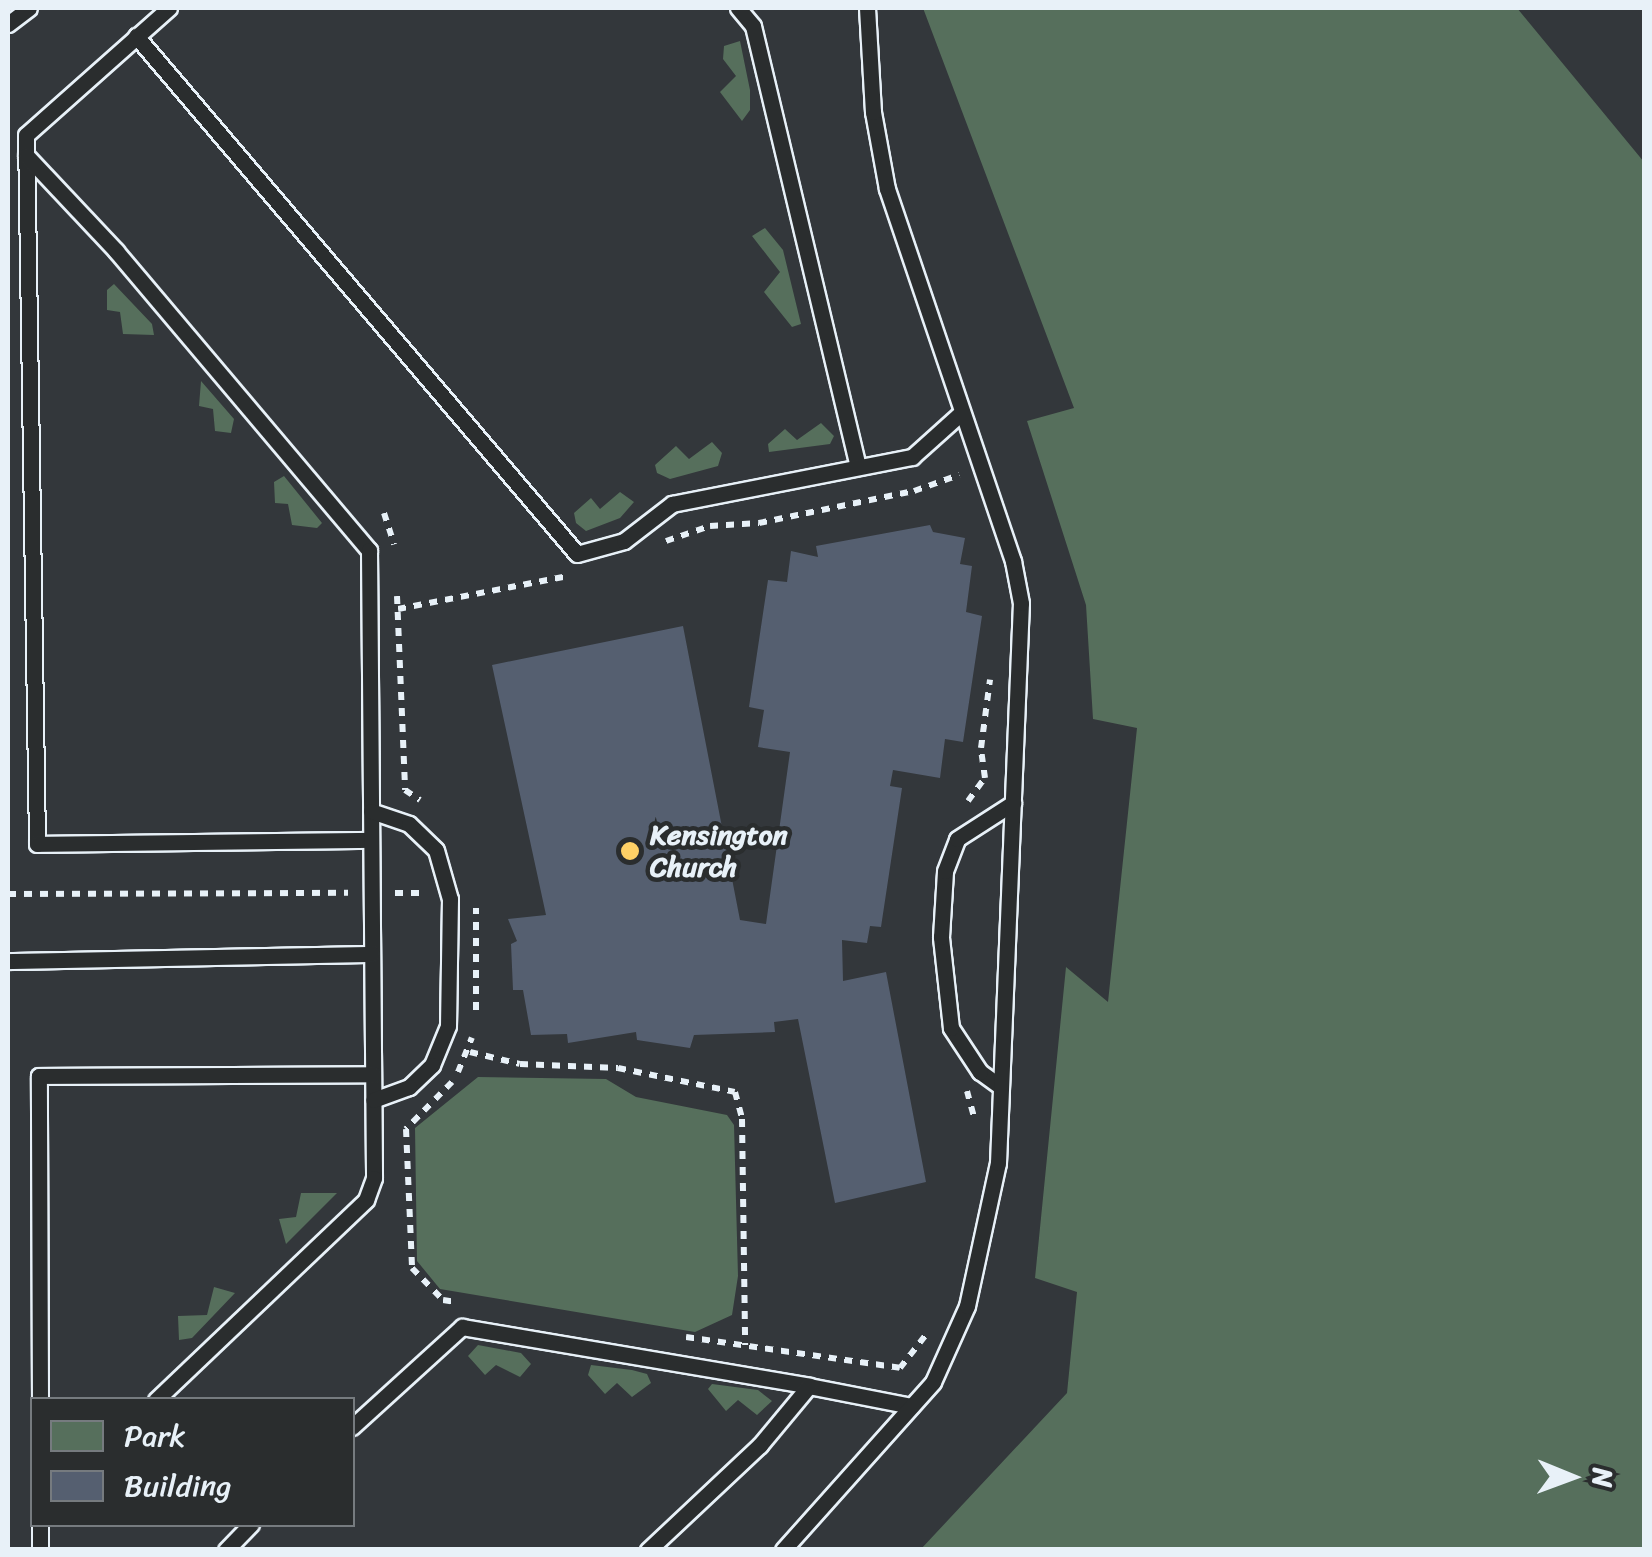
<!DOCTYPE html>
<style>
body{margin:0}
#map{position:relative;width:1652px;height:1557px;overflow:hidden;background:#33373b;font-family:Sriracha,sans-serif}
div>[style]{position:absolute}
[style*='--x']{left:calc(var(--x)*1px);top:calc(var(--y)*1px);width:calc(var(--w)*1px);rotate:calc(var(--a)*1deg)}
.green>*{inset:0;background:#566f5c}
.building>*{inset:0;background:#555f70}
.path>*{height:6px;margin-top:-3px;transform-origin:0;background:repeating-linear-gradient(90deg,#e8f1f8 0 8px,transparent 0 16px)}
.roads{filter:drop-shadow(2px 0 #e8f1f8) drop-shadow(-2px 0 #e8f1f8) drop-shadow(0 2px #e8f1f8) drop-shadow(0 -2px #e8f1f8)}
.lane>*{height:15px;margin:-7.5px;padding:0 7.5px;transform-origin:7.5px;border-radius:7.5px;background:#2a2d2e}
.dots>*{width:28px;height:28px;translate:-50% -50%;box-sizing:border-box;border:5px solid #2a2d2e;border-radius:50%}
span{translate:-50% -50%;white-space:nowrap;text-align:center;line-height:1.15;-webkit-text-stroke:9px #2a2d2e;paint-order:stroke}
.poi-label{font-size:28px;color:#e8f1f8;font-weight:700}
.left{translate:0 -50%;text-align:left}
.frame{position:absolute;inset:0;border:10px solid #e8f1f8;pointer-events:none}
.legend{position:absolute;left:30px;top:1397px;width:325px;height:130px;box-sizing:border-box;background:#2a2d2e;border:2px solid #767b7f;margin:0;padding:12px 18px;list-style:none;font-size:30px;color:#e8f1f8}
.legend li{display:flex;align-items:center;gap:20px;height:50px}
.legend b{width:50px;border:2px solid #767b7f}
.north{position:absolute;left:1522px;top:1427px;width:100px;height:100px;-webkit-text-stroke:8px #2a2d2e;paint-order:stroke;rotate:91deg;font-size:28px;font-weight:700;line-height:40px;text-align:center;color:#e8f1f8}
.north::after{content:'';display:block;margin:auto;width:35px;height:45px;background:#e8f1f8;clip-path:polygon(50% 0,100% 100%,50% 72%,0 100%)}
</style>
<div id="map">
<div class="green">
<i style="clip-path:polygon(923px 8px,1517px 8px,1644px 162px,1644px 1549px,921px 1549px,1067px 1393px,1077px 1292px,1035px 1278px,1066px 967px,1108px 1002px,1137px 728px,1093px 719px,1086px 605px,1027px 421px,1074px 408px)"></i>
<i style="clip-path:polygon(740px 41px,750px 90px,750px 110px,742px 121px,720px 92px,736px 76px,723px 59px,724px 46px)"></i>
<i style="clip-path:polygon(765px 228px,783px 250px,801px 324px,792px 327px,764px 292px,780px 272px,752px 236px)"></i>
<i style="clip-path:polygon(114px 284px,152px 324px,154px 335px,123px 334px,120px 312px,107px 310px,107px 290px)"></i>
<i style="clip-path:polygon(201px 381px,234px 419px,231px 433px,215px 431px,213px 409px,199px 406px)"></i>
<i style="clip-path:polygon(821px 423px,834px 436px,830px 444px,769px 452px,768px 444px,785px 429px,797px 440px)"></i>
<i style="clip-path:polygon(712px 442px,722px 453px,718px 466px,670px 479px,657px 473px,655px 465px,676px 446px,689px 459px)"></i>
<i style="clip-path:polygon(284px 476px,322px 523px,317px 528px,292px 525px,288px 504px,275px 503px,274px 482px)"></i>
<i style="clip-path:polygon(620px 492px,634px 502px,620px 518px,586px 531px,576px 523px,574px 513px,591px 498px,600px 509px)"></i>
<i style="clip-path:polygon(478px 1077px,606px 1079px,636px 1097px,727px 1115px,734px 1125px,738px 1276px,732px 1315px,695px 1332px,440px 1289px,417px 1261px,415px 1128px)"></i>
<i style="clip-path:polygon(301px 1193px,337px 1193px,286px 1244px,279px 1219px,296px 1217px)"></i>
<i style="clip-path:polygon(214px 1287px,235px 1293px,192px 1338px,179px 1340px,178px 1316px,207px 1315px)"></i>
<i style="clip-path:polygon(478px 1345px,521px 1353px,531px 1364px,520px 1377px,496px 1365px,485px 1375px,468px 1356px)"></i>
<i style="clip-path:polygon(591px 1365px,632px 1370px,647px 1374px,651px 1383px,632px 1397px,617px 1383px,605px 1394px,588px 1375px)"></i>
<i style="clip-path:polygon(712px 1384px,758px 1390px,772px 1401px,757px 1415px,738px 1400px,726px 1411px,708px 1389px)"></i>
</div>
<div class="building">
<i style="clip-path:polygon(930px 525px,933px 532px,965px 538px,960px 564px,972px 566px,966px 612px,982px 616px,963px 742px,945px 739px,940px 778px,893px 770px,890px 786px,902px 788px,881px 927px,870px 926px,867px 943px,842px 940px,843px 981px,886px 972px,926px 1182px,835px 1203px,798px 1019px,774px 1022px,775px 1032px,694px 1035px,690px 1048px,637px 1040px,636px 1032px,568px 1043px,567px 1034px,531px 1035px,523px 990px,513px 990px,511px 944px,517px 941px,508px 919px,546px 915px,492px 665px,683px 626px,740px 920px,766px 924px,790px 752px,758px 747px,764px 710px,749px 707px,768px 580px,787px 582px,791px 551px,818px 557px,816px 546px)"></i>
</div>
<div class="path">
<i style="--x:384;--y:513;--w:33;--a:72"></i>
<i style="--x:666;--y:541;--w:46;--a:-18.8"></i>
<i style="--x:710;--y:526;--w:49;--a:-3.5"></i>
<i style="--x:759;--y:523;--w:158;--a:-11.7"></i>
<i style="--x:914;--y:491;--w:48;--a:-19.6"></i>
<i style="--x:397;--y:596;--w:194;--a:87.6"></i>
<i style="--x:405;--y:790;--w:18;--a:34"></i>
<i style="--x:398;--y:609;--w:172;--a:-11"></i>
<i style="--x:968;--y:801;--w:29;--a:-54"></i>
<i style="--x:985;--y:778;--w:30;--a:-98"></i>
<i style="--x:981;--y:748;--w:69;--a:-82.5"></i>
<i style="--x:395;--y:893;--w:28;--a:0"></i>
<i style="--x:8;--y:894;--w:340;--a:-0.2"></i>
<i style="--x:476;--y:1010;--w:102;--a:-90"></i>
<i style="--x:470;--y:1052;--w:51;--a:13.5"></i>
<i style="--x:520;--y:1064;--w:98;--a:2.3"></i>
<i style="--x:618;--y:1068;--w:119;--a:11.6"></i>
<i style="--x:735;--y:1092;--w:28;--a:75"></i>
<i style="--x:742;--y:1119;--w:226;--a:89.2"></i>
<i style="--x:458;--y:1072;--w:37;--a:-68"></i>
<i style="--x:452;--y:1082;--w:66;--a:134.4"></i>
<i style="--x:406;--y:1129;--w:139;--a:87.5"></i>
<i style="--x:412;--y:1268;--w:45;--a:45.9"></i>
<i style="--x:443;--y:1300;--w:13;--a:9"></i>
<i style="--x:967;--y:1091;--w:27;--a:75"></i>
<i style="--x:686;--y:1337;--w:216;--a:8.2"></i>
<i style="--x:900;--y:1368;--w:41;--a:-52"></i>
</div>
<div class="roads">
<div class="lane">
<i style="--x:169;--y:8;--w:191;--a:138.4"></i>
<i style="--x:26;--y:135;--w:709;--a:89.11"></i>
<i style="--x:37;--y:844;--w:334;--a:-0.7"></i>
<i style="--x:738;--y:8;--w:23;--a:50"></i>
<i style="--x:753;--y:26;--w:453;--a:76.6"></i>
<i style="--x:8;--y:24;--w:26;--a:-37"></i>
<i style="--x:136;--y:36;--w:680;--a:49.59"></i>
<i style="--x:577;--y:554;--w:49;--a:-15.5"></i>
<i style="--x:624;--y:541;--w:61;--a:-37.6"></i>
<i style="--x:672;--y:504;--w:245;--a:-11.1"></i>
<i style="--x:912;--y:457;--w:66;--a:-41.9"></i>
<i style="--x:26;--y:155;--w:132;--a:46.8"></i>
<i style="--x:116;--y:251;--w:392;--a:49.8"></i>
<i style="--x:369;--y:550;--w:628;--a:89.54"></i>
<i style="--x:374;--y:1178;--w:23;--a:110"></i>
<i style="--x:366;--y:1200;--w:290;--a:136.4"></i>
<i style="--x:371;--y:811;--w:40;--a:18.9"></i>
<i style="--x:409;--y:824;--w:37;--a:44"></i>
<i style="--x:436;--y:850;--w:51;--a:74.1"></i>
<i style="--x:450;--y:899;--w:127;--a:90.9"></i>
<i style="--x:448;--y:1026;--w:42;--a:112.3"></i>
<i style="--x:432;--y:1065;--w:32;--a:136"></i>
<i style="--x:409;--y:1087;--w:38;--a:160"></i>
<i style="--x:8;--y:961;--w:364;--a:-1.1"></i>
<i style="--x:1001;--y:1087;--w:26;--a:-144"></i>
<i style="--x:980;--y:1072;--w:53;--a:-123.4"></i>
<i style="--x:951;--y:1028;--w:92;--a:-96.3"></i>
<i style="--x:941;--y:937;--w:66;--a:-86.5"></i>
<i style="--x:945;--y:871;--w:34;--a:-69"></i>
<i style="--x:957;--y:839;--w:67;--a:-32.7"></i>
<i style="--x:809;--y:1386;--w:104;--a:11.1"></i>
<i style="--x:40;--y:1400;--w:324;--a:-90.2"></i>
<i style="--x:39;--y:1076;--w:334;--a:-0.3"></i>
<i style="--x:352;--y:1427;--w:149;--a:-42.3"></i>
<i style="--x:462;--y:1327;--w:352;--a:9.6"></i>
<i style="--x:809;--y:1386;--w:77;--a:129.7"></i>
<i style="--x:760;--y:1445;--w:154;--a:136.8"></i>
<i style="--x:40;--y:1524;--w:26;--a:90"></i>
<i style="--x:226;--y:1550;--w:36;--a:-46"></i>
<i style="--x:783;--y:1550;--w:225;--a:-48.2"></i>
<i style="--x:933;--y:1382;--w:83;--a:-65.9"></i>
<i style="--x:967;--y:1306;--w:146;--a:-77.8"></i>
<i style="--x:998;--y:1163;--w:560;--a:-87.65"></i>
<i style="--x:1021;--y:603;--w:43;--a:-100.8"></i>
<i style="--x:1013;--y:561;--w:393;--a:-108.7"></i>
<i style="--x:887;--y:189;--w:78;--a:-100.3"></i>
<i style="--x:873;--y:112;--w:104;--a:-93.3"></i>
</div>
</div>
<div class="dots">
<i style="left:630px;top:851px;background:#ffd166"></i>
</div>
<div class="poi-label">
<span class="left" style="left:650px;top:851px">Kensington<br>Church</span>
</div>
<div class="frame"></div>
<ul class="legend">
<li><b style="height:28px;background:#566f5c"></b>Park</li>
<li><b style="height:28px;background:#555f70"></b>Building</li>
</ul>
<div class="north">N</div>
</div>
